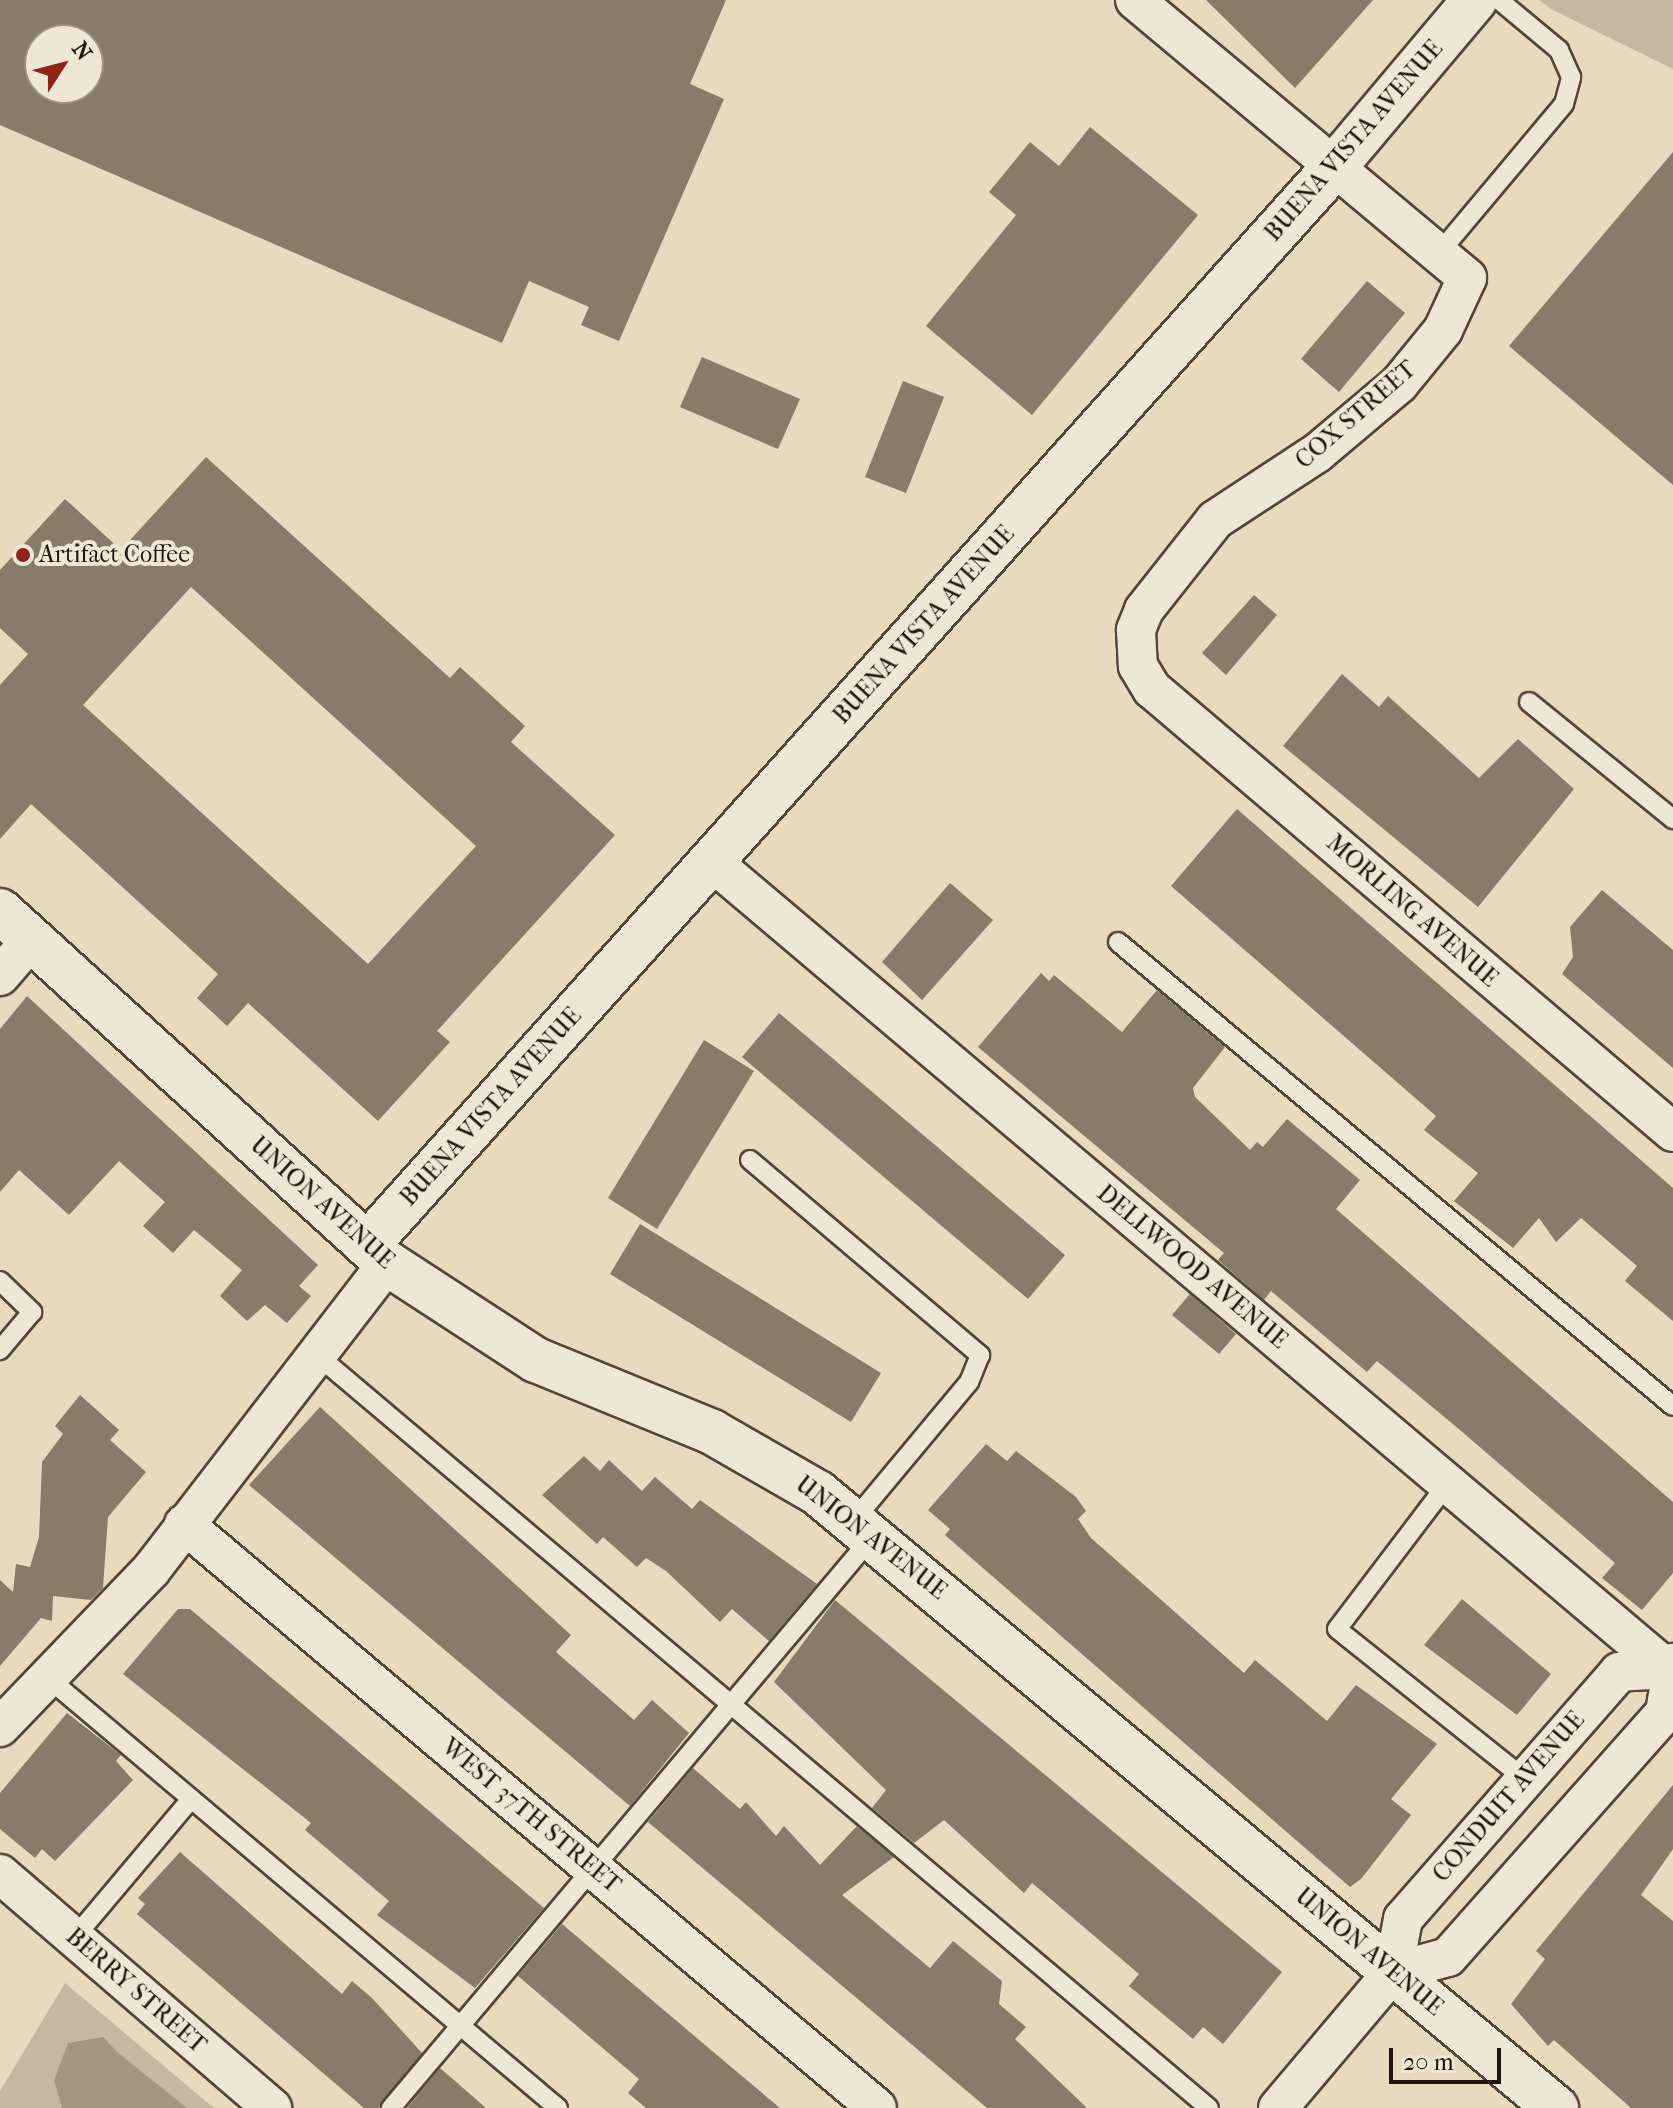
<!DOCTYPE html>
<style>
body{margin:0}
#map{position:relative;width:1673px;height:2108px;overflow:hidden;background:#e7dabf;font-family:"IM FELL French Canon",serif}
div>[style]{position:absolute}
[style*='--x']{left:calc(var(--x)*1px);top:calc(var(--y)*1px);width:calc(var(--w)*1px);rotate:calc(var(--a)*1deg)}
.green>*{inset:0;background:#c5b8a1}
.water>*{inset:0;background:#a39782}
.building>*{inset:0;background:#877b69}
.roads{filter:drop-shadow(2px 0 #524639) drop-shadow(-2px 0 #524639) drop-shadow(0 2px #524639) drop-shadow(0 -2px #524639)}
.lane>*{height:18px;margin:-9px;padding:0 9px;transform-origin:9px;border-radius:9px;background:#efe7d5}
.street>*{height:38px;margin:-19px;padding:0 19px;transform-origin:19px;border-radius:19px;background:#efe7d5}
.secondary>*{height:44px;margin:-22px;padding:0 22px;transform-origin:22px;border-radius:22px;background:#efe7d5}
.dots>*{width:22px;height:22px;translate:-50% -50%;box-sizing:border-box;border:4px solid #efe7d5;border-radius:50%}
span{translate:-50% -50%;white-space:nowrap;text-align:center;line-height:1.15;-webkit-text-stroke:8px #efe7d5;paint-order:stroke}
.street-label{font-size:24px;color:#20140c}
.poi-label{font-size:24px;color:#20140c}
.left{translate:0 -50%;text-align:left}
.north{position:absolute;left:24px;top:24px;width:80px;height:80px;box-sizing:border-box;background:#efe7d5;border:2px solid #9c9385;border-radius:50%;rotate:54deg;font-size:22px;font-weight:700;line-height:32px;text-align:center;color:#20140c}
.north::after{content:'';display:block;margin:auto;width:28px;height:36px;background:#8f2418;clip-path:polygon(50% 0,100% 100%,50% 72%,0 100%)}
.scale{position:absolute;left:1389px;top:2048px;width:112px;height:36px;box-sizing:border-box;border:4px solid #20140c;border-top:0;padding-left:10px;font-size:24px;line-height:28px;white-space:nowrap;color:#20140c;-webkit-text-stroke:6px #efe7d5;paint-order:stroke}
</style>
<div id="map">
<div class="green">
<i style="clip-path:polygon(1539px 0,1673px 0,1673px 69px,1553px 10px)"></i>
<i style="clip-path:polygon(65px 1983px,214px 2108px,0 2108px,0 2091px)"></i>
</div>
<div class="water">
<i style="clip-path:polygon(103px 2037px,117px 2052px,187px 2108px,62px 2108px,54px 2080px,68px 2043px)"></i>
</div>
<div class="building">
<i style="clip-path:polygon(evenodd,0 0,726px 0,690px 84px,724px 99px,619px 341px,581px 325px,589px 307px,529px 281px,502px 343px,0 125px,0 0,40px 40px,88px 40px,88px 88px,40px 88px,40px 40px)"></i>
<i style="clip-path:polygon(1206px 0,1373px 0,1295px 88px)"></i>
<i style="clip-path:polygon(1090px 127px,1198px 215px,1032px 415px,926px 326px,1016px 215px,989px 192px,1030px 142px,1059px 166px)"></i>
<i style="clip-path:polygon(1673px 152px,1673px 485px,1509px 346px)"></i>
<i style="clip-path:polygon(1367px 281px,1405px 313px,1339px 392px,1301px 359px)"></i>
<i style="clip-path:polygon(702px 357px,800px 399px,778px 449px,680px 407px)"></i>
<i style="clip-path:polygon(903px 381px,944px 397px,906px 493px,865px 477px)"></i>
<i style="clip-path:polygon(evenodd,206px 457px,450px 678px,460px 667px,525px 726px,511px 742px,615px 835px,437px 1031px,450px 1042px,378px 1121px,248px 1003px,227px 1026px,197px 998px,218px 974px,31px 804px,0 839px,0 685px,28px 654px,0 628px,0 570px,65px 499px,121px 550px,206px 457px,191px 587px,476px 846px,368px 964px,83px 705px,191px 587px)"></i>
<i style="clip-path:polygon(1254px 595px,1277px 615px,1226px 675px,1202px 653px)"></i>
<i style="clip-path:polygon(1342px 674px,1379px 707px,1388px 696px,1479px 778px,1518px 739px,1574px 789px,1478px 907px,1283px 746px)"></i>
<i style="clip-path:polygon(1237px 809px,1673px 1188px,1673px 1321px,1625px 1281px,1637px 1266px,1581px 1218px,1556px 1242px,1539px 1218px,1513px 1248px,1454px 1201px,1478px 1173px,1424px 1130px,1436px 1116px,1171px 886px)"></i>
<i style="clip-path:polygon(950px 883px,993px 920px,922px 1000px,882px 962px)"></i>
<i style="clip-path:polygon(1602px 890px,1673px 950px,1673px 1068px,1562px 974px,1573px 957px,1570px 927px)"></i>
<i style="clip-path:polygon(1041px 973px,1049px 981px,1054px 975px,1122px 1032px,1157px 990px,1225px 1047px,1193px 1088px,1195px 1097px,1250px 1150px,1257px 1142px,1263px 1147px,1287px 1119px,1360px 1180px,1336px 1209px,1673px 1502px,1673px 1573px,1642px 1610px,1602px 1578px,1615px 1563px,1460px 1430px,1377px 1361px,1367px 1372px,1271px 1291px,1264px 1300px,1218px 1260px,1224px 1253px,978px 1047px)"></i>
<i style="clip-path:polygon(27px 996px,318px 1265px,299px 1286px,311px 1296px,287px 1323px,265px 1305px,247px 1321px,220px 1296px,242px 1270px,194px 1230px,173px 1253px,143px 1226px,165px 1202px,119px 1161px,69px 1215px,19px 1170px,0 1192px,0 1029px)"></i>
<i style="clip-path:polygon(779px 1013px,1065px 1255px,1028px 1299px,742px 1057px)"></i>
<i style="clip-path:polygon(704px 1040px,754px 1071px,657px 1229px,608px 1198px)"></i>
<i style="clip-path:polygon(640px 1224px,881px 1373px,851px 1422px,610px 1274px)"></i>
<i style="clip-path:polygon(1190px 1294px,1236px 1334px,1219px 1354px,1172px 1315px)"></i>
<i style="clip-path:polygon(80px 1395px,119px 1430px,110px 1440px,146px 1472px,108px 1517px,103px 1588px,91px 1600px,53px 1596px,52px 1621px,41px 1618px,0 1666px,0 1580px,13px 1592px,16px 1564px,30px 1567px,39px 1537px,42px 1462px,63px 1434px,55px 1426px)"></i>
<i style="clip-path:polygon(320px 1407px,571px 1635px,556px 1652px,634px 1720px,652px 1700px,689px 1733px,630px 1806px,249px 1485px)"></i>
<i style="clip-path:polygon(986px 1444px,1007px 1461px,1016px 1451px,1076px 1497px,1086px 1511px,1078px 1519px,1091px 1538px,1244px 1673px,1255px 1660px,1327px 1721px,1356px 1685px,1437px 1744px,1391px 1799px,1411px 1815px,1361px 1879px,1350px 1887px,945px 1535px,950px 1529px,928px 1510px)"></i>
<i style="clip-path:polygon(584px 1456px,600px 1471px,609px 1460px,642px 1491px,655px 1477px,692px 1509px,700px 1500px,817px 1584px,769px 1641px,732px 1609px,720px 1622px,666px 1571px,646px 1558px,637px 1567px,603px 1537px,597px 1544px,542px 1495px)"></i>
<i style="clip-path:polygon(1462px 1599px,1551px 1674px,1517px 1715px,1424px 1645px)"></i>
<i style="clip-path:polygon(835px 1600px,1282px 1972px,1223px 2044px,1203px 2027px,1193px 2039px,1129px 1986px,1139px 1974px,1032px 1883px,1024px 1893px,944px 1820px,914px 1843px,872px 1808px,886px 1790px,774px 1682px)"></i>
<i style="clip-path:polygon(178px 1609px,190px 1609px,544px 1908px,475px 1988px,377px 1915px,389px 1901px,305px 1830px,311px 1823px,123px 1674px)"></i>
<i style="clip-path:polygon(67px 1713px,121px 1755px,116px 1761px,133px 1780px,55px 1861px,42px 1849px,35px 1858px,0 1829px,0 1793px)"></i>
<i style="clip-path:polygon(693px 1768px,740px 1809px,746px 1802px,776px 1836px,784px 1826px,820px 1865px,857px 1826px,894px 1857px,842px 1895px,930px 1968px,953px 1941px,1002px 1981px,999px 2004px,1026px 2027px,1015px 2039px,1087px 2108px,987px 2108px,648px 1822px)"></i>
<i style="clip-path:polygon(1673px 1785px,1673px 1849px,1641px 1895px,1673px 1921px,1673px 2108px,1631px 2108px,1554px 2040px,1548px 2046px,1511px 2004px,1545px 1959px,1536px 1951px)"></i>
<i style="clip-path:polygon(180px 1852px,342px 1994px,352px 1981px,372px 1998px,422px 2053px,379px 2108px,364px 2108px,137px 1914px,145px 1904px,138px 1898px)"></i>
<i style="clip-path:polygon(562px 1924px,724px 2061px,780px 2108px,646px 2108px,628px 2093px,639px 2079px,518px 1976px)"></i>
<i style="clip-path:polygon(440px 2068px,455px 2081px,486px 2108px,407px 2108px)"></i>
</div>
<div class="roads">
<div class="lane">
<i style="--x:1439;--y:253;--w:194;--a:-50"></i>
<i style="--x:1564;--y:104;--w:28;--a:-75"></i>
<i style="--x:1571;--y:77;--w:30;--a:-114"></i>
<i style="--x:1559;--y:50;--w:78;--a:-140.2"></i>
<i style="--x:1529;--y:702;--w:186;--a:39.1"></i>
<i style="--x:1118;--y:942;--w:723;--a:39.9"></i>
<i style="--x:750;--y:1160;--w:302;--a:40.3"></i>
<i style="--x:980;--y:1355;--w:29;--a:112"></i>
<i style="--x:969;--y:1382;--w:180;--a:129.8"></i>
<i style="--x:0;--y:1281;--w:45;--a:44.1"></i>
<i style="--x:32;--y:1312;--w:50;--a:130.1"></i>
<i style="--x:317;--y:1355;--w:1167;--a:40.17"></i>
<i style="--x:1448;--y:1483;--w:183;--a:127.2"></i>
<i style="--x:1337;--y:1629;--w:241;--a:38.6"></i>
<i style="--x:48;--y:1678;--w:667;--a:40.14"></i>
<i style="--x:74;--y:1938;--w:182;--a:-49.9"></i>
<i style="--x:391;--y:2108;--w:748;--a:-49.88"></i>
</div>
<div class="street">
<i style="--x:1135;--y:0;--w:433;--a:39.9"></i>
<i style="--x:1467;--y:278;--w:57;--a:114.8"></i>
<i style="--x:1443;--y:330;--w:70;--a:129.2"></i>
<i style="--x:1399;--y:384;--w:107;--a:139.9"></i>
<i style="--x:1317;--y:453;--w:122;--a:146.7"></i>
<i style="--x:1215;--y:520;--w:115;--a:128.3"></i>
<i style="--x:1144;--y:610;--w:22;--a:112"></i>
<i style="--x:1136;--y:630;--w:36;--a:87"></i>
<i style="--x:1138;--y:666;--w:27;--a:59"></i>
<i style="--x:1152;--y:689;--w:684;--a:40.37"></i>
<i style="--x:711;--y:861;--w:1260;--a:40.2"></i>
<i style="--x:0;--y:976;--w:48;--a:-49.3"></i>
<i style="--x:184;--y:1524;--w:906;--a:40.12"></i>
<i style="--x:0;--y:1727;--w:218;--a:-46.1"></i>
<i style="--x:151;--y:1570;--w:387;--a:-52.4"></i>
<i style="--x:0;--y:1874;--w:359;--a:40.7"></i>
<i style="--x:1393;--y:1972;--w:57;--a:-15.3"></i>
<i style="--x:1448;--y:1957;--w:327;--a:-48.4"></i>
<i style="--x:1665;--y:1713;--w:51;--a:-80.9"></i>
<i style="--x:1278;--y:2108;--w:178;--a:-49.8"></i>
<i style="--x:1393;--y:1972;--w:54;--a:-79.3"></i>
<i style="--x:1403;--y:1919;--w:328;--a:-48.8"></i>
<i style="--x:1619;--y:1672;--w:49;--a:-3.5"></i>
</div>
<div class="secondary">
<i style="--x:0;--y:911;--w:523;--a:42.29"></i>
<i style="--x:387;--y:1263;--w:178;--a:33.1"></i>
<i style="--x:536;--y:1360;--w:190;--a:22.2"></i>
<i style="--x:712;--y:1432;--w:122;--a:29.9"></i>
<i style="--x:818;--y:1493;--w:961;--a:39.81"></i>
<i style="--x:367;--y:1245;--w:1450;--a:-48.1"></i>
<i style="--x:1335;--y:166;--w:217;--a:-49.9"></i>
</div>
</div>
<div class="dots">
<i style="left:23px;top:555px;background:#8f2418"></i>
</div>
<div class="street-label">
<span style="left:1354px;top:141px;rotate:-49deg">BUENA VISTA AVENUE</span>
<span style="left:1356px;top:415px;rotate:-41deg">COX STREET</span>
<span style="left:924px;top:625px;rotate:-48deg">BUENA VISTA AVENUE</span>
<span style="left:1412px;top:911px;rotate:41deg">MORLING AVENUE</span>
<span style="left:491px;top:1107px;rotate:-48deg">BUENA VISTA AVENUE</span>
<span style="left:322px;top:1203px;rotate:42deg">UNION AVENUE</span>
<span style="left:1192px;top:1267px;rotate:40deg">DELLWOOD AVENUE</span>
<span style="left:871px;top:1538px;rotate:38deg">UNION AVENUE</span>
<span style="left:1509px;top:1797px;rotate:-49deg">CONDUIT AVENUE</span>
<span style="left:531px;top:1816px;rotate:40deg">WEST 37TH STREET</span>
<span style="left:1369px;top:1952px;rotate:40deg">UNION AVENUE</span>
<span style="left:136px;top:1991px;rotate:41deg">BERRY STREET</span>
</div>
<div class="poi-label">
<span class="left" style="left:39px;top:555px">Artifact Coffee</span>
</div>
<div class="north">N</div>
<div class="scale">20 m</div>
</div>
